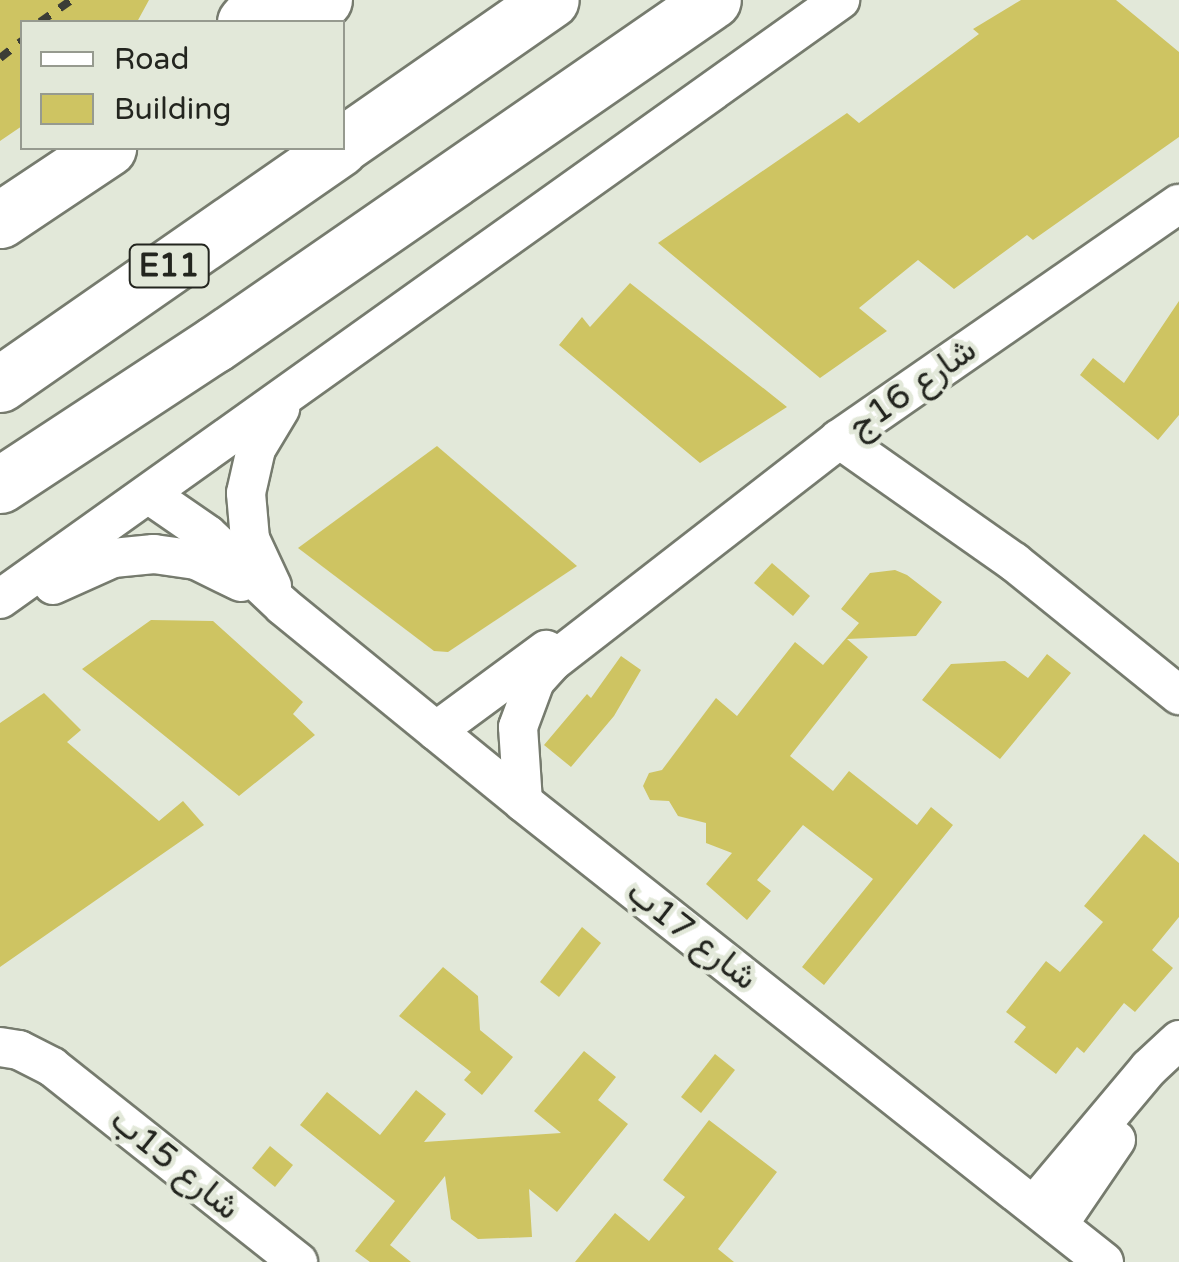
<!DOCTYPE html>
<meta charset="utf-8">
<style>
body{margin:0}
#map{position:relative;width:1179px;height:1262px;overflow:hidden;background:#e2e8d9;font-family:"Varela Round",Vazirmatn,sans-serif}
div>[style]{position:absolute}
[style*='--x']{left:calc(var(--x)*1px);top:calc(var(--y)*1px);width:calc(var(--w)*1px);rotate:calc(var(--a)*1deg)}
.building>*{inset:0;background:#cec462}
.roads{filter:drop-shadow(2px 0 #767b6e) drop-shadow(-2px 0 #767b6e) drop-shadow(0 2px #767b6e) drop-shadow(0 -2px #767b6e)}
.minor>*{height:38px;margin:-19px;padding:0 19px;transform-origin:19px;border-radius:19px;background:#fff}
.highway>*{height:55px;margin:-27.5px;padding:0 27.5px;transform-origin:27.5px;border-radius:27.5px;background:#fff}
.rail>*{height:8px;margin-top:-4px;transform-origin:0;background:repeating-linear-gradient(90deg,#3b3d36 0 12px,transparent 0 24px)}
span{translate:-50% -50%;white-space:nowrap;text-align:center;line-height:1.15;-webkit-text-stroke:9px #e2e8d9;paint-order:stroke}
.shield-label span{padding:2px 8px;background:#e2e8d9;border:2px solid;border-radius:8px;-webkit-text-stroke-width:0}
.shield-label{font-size:32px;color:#23251f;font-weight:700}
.street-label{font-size:35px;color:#23251f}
.legend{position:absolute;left:20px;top:20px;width:325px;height:130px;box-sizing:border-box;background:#e2e8d9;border:2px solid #969a8f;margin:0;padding:12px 18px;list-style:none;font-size:30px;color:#23251f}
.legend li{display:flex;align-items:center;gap:20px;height:50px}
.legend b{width:50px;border:2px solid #969a8f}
</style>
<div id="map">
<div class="building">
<i style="clip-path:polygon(0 0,149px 0,137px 22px,22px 22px,22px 126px,0 141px)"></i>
<i style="clip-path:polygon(1021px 0,1116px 0,1179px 52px,1179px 137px,1033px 240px,1027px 235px,954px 289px,918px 260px,859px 308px,887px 331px,820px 378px,658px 243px,847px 113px,859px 123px,979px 34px,973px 29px)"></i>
<i style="clip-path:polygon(630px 283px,772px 395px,787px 407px,700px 463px,559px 345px,582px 317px,590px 327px)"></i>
<i style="clip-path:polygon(1179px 301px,1179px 415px,1158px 440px,1080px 375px,1093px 358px,1124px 383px)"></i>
<i style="clip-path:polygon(437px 446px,577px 566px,448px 652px,434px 651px,298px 548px)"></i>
<i style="clip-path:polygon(772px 563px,810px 596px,793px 616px,754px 583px)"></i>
<i style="clip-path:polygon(895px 570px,907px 575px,942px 602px,916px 636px,847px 639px,868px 657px,790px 756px,833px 791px,849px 771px,917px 825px,931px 807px,953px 825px,824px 985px,802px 967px,873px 879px,803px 825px,757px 880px,771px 891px,747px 920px,706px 884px,732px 853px,706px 843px,706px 823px,678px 816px,669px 801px,650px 800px,643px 786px,649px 773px,662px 770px,716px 698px,737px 716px,795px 642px,823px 665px,859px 623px,841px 609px,870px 573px)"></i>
<i style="clip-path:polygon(151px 620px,213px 621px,303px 702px,293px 714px,315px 735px,239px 796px,82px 669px)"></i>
<i style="clip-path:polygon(1047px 654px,1071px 673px,1000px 759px,922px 700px,951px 664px,1005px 661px,1028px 678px)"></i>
<i style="clip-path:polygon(621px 656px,641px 670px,614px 716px,571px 767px,544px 745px,587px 694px,591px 698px)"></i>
<i style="clip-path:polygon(44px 693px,81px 730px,67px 742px,159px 821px,183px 801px,204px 825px,0 967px,0 723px)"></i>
<i style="clip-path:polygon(1144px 834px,1179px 863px,1179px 917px,1152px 950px,1173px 968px,1135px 1012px,1124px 1003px,1084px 1053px,1077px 1047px,1056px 1074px,1014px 1042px,1026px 1027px,1006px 1012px,1046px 961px,1060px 972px,1103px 922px,1084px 906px)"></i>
<i style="clip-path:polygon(582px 927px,601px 943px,559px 997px,540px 982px)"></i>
<i style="clip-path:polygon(443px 967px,478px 996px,480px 1030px,513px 1057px,482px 1095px,464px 1080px,471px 1072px,399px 1016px)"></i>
<i style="clip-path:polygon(584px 1051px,616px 1077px,598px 1100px,628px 1124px,557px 1212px,529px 1189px,532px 1237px,478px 1239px,451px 1219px,445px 1176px,390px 1245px,411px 1262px,370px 1262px,355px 1251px,395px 1201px,300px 1125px,327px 1092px,380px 1135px,416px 1090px,446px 1114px,424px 1142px,561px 1133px,534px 1111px)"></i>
<i style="clip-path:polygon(715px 1054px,735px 1070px,701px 1113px,681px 1097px)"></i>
<i style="clip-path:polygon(709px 1120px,777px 1172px,718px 1249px,734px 1262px,575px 1262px,615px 1213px,649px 1241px,685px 1197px,663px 1180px)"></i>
<i style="clip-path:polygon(270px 1146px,293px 1165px,275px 1187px,252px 1168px)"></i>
</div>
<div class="roads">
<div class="minor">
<i style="--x:839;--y:439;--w:214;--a:35.1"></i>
<i style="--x:1014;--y:562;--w:212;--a:38.9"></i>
<i style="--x:150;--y:495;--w:70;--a:34.6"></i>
<i style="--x:208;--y:535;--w:103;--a:43.4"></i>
<i style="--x:283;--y:606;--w:310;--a:39.2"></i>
<i style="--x:523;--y:802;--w:741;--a:38.37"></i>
<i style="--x:53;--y:585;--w:66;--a:-24.2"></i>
<i style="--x:113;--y:558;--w:41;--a:-5.6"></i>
<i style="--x:154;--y:554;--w:42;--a:8.1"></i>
<i style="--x:196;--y:560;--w:50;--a:26.1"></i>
<i style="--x:272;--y:586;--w:52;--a:-115.1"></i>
<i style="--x:250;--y:539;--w:46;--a:-95"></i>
<i style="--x:246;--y:493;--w:45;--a:-77.2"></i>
<i style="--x:256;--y:449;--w:47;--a:-59"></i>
<i style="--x:0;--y:599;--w:1032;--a:-35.49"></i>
<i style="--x:436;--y:731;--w:137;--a:-36.4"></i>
<i style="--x:523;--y:802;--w:75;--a:-93.8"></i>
<i style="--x:518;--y:727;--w:49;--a:-69.7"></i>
<i style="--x:535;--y:681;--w:25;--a:-48"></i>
<i style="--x:552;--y:662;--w:363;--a:-37.8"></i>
<i style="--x:839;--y:439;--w:413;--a:-34.7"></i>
<i style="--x:0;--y:1047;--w:19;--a:9"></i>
<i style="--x:19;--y:1050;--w:37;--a:27"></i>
<i style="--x:52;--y:1067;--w:314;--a:38.4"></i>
<i style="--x:1034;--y:1205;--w:179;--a:-50"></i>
<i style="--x:1149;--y:1068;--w:41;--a:-43"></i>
<i style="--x:1058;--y:1225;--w:103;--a:-55.7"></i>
</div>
<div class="highway">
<i style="--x:245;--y:22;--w:29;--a:-49"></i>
<i style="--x:292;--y:22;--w:39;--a:-35"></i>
<i style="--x:342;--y:145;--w:254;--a:-34.8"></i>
<i style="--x:0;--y:220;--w:130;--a:-33.7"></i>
<i style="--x:0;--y:384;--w:413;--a:-34.8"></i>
<i style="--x:0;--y:485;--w:257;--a:-33.3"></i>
<i style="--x:215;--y:344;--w:605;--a:-34.64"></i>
</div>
</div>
<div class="rail">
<i style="--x:40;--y:22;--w:39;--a:-35"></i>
<i style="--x:0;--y:58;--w:28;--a:-38"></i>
</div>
<div class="shield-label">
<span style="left:169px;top:266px">E11</span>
</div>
<div class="street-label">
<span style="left:912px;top:388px;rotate:-35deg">شارع 16ج</span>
<span style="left:692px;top:935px;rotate:38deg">شارع 17ب</span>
<span style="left:175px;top:1164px;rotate:39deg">شارع 15ب</span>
</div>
<ul class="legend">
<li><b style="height:12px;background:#fff"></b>Road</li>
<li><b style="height:28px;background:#cec462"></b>Building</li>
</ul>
</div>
